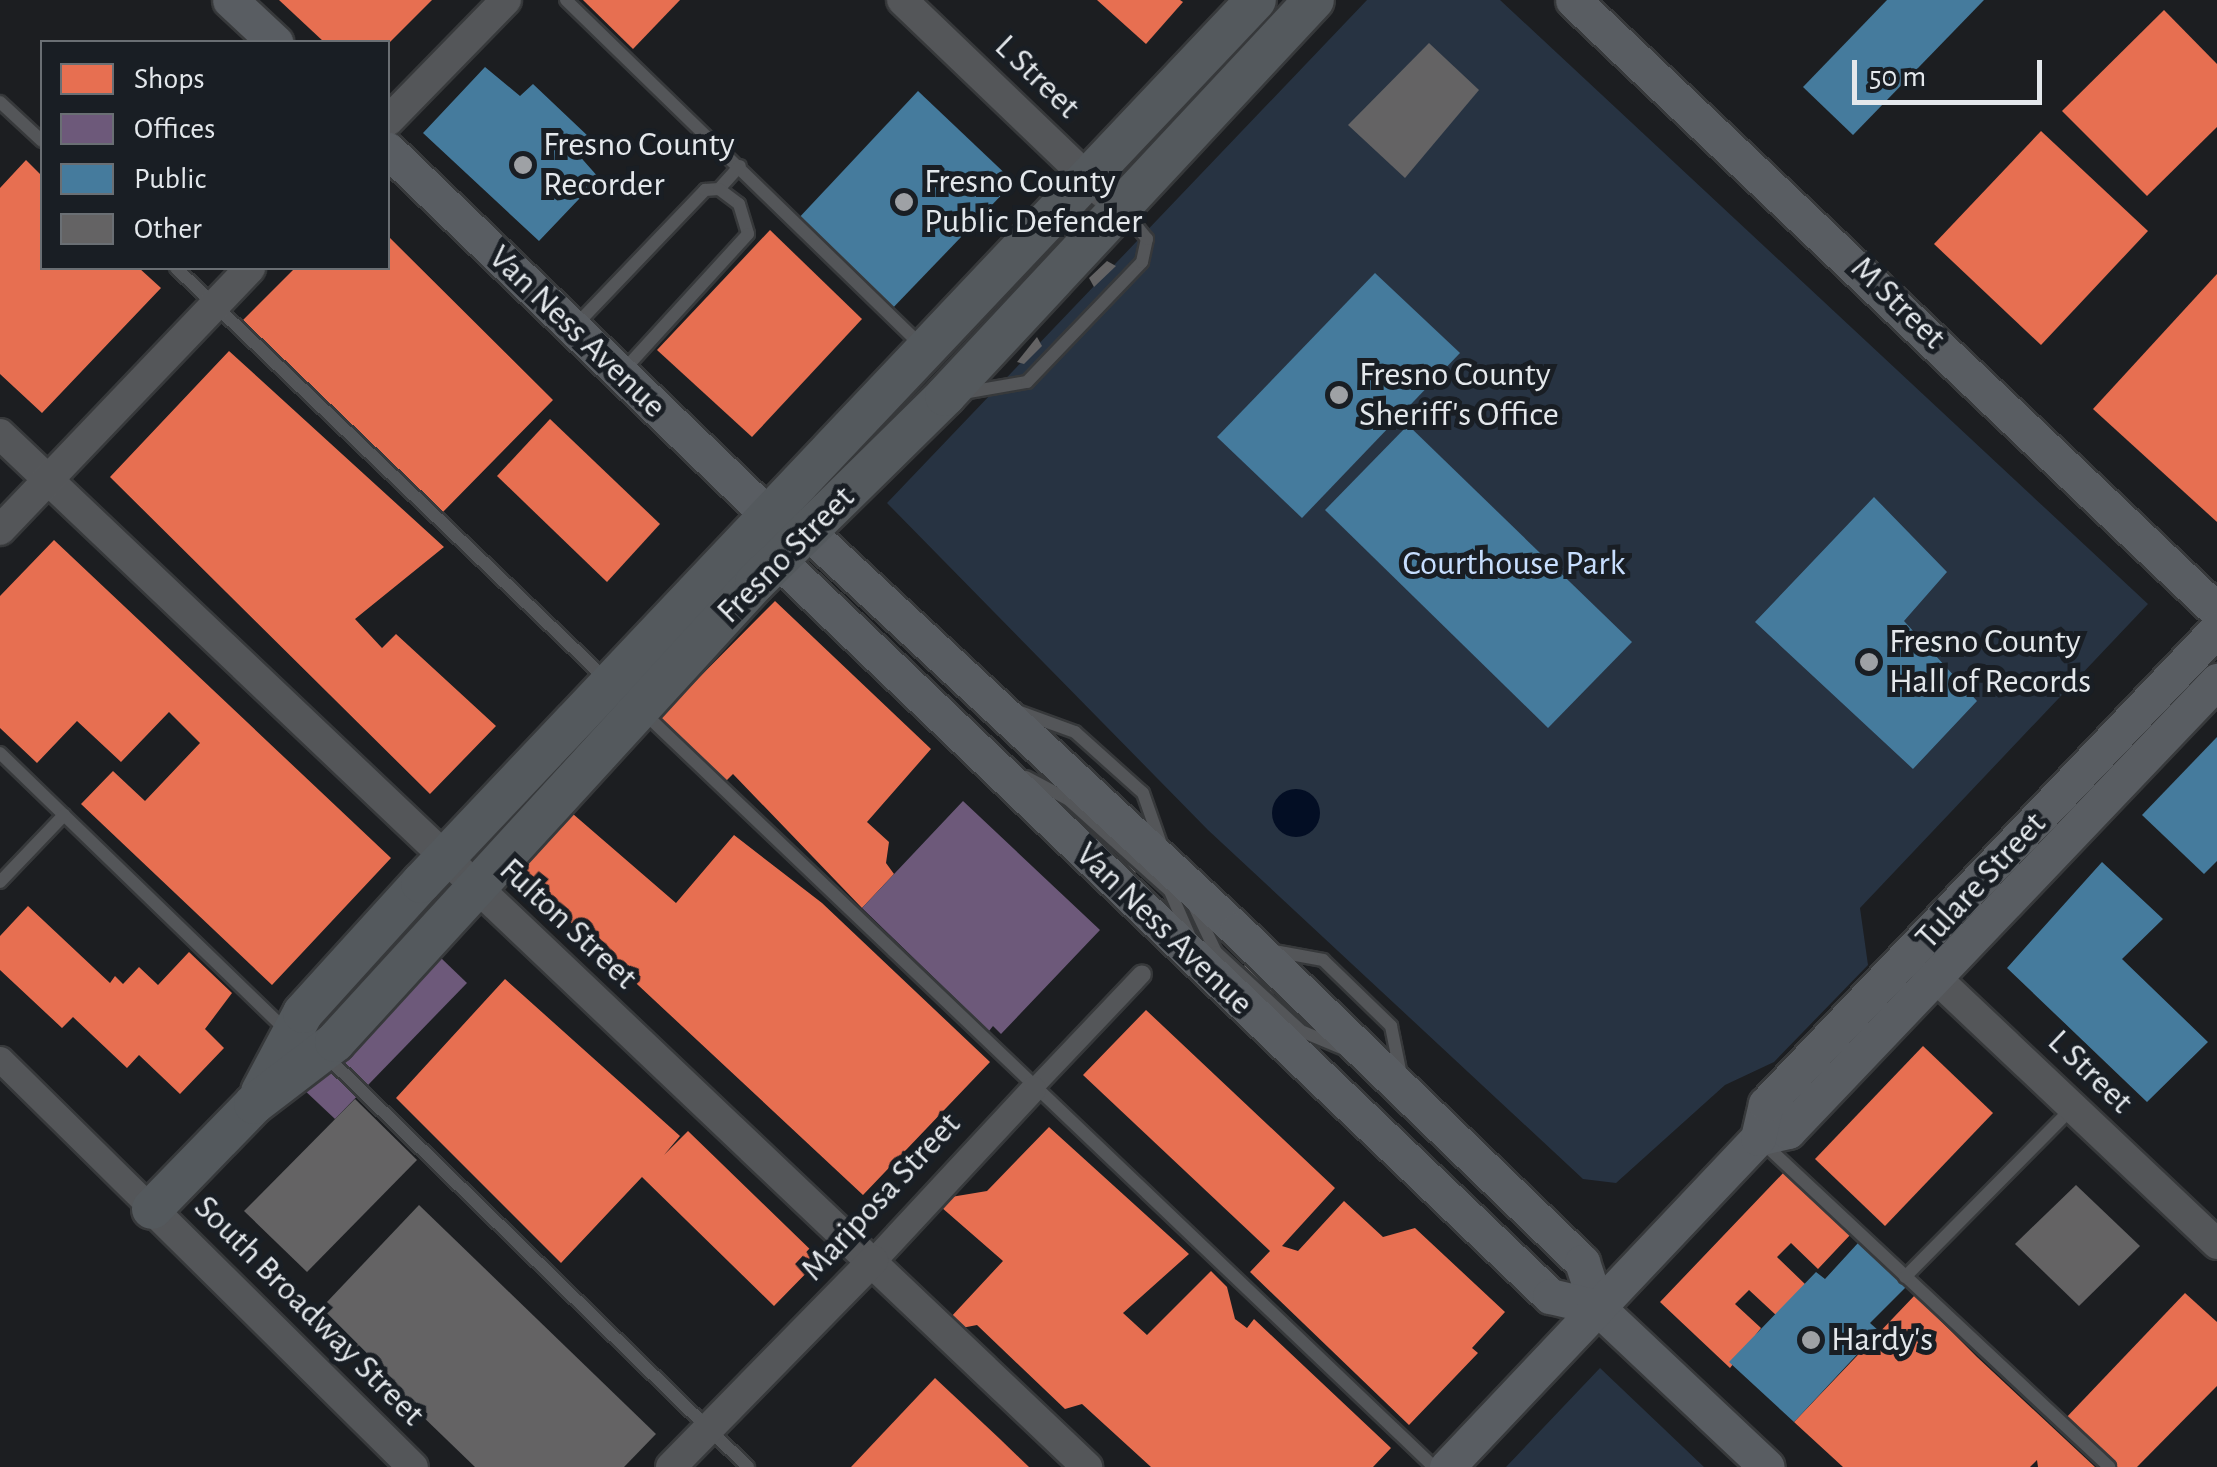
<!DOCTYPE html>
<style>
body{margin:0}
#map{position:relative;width:2217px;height:1467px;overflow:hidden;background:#1c1e21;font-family:"Alegreya Sans",sans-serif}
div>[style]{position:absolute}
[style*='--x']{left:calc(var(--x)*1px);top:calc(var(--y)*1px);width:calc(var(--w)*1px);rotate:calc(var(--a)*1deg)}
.green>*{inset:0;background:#273342}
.water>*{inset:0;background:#030e24}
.round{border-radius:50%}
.shops>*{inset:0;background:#e76f51}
.offices>*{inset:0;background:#6d597a}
.public>*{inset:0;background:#457b9d}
.building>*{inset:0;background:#646364}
.roads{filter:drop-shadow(2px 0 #37393b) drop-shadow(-2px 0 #37393b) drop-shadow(0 2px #37393b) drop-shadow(0 -2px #37393b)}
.service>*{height:12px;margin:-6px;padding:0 6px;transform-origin:6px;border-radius:6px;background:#545659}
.pedestrian>*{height:18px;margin:-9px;padding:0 9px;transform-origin:9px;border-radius:9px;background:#545659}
.minor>*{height:25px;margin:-12.5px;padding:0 12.5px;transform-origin:12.5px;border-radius:12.5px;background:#545659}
.tertiary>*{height:30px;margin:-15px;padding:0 15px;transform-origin:15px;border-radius:15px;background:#545659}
.secondary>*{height:35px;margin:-17.5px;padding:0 17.5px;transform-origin:17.5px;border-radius:17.5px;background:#595d62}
.primary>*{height:40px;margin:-20px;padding:0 20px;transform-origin:20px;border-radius:20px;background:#54595d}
.dots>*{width:28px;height:28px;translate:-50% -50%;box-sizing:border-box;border:5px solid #191e24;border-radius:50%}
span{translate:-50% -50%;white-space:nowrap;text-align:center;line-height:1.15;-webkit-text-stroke:10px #191e24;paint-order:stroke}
.street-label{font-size:35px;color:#e4e8ec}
.poi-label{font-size:35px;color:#e4e8ec}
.left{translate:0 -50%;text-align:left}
.park-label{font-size:35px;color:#c7defe}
.legend{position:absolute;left:40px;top:40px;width:350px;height:230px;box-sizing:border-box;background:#191e24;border:2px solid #6a6f74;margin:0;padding:12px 18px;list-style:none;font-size:30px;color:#e4e8ec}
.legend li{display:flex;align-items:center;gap:20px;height:50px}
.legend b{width:50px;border:2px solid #6a6f74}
.scale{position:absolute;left:1852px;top:60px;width:190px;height:45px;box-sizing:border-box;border:5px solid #e4e8ec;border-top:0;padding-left:12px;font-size:30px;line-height:35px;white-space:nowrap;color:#e4e8ec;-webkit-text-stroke:8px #191e24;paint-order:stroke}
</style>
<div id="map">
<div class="green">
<i style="clip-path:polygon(1367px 0,1500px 0,2148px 604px,1860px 908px,1868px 965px,1774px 1062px,1725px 1085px,1616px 1183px,1583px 1179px,1208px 830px,887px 503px)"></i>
<i style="clip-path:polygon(1600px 1368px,1621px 1388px,1704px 1467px,1506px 1467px)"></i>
</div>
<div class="water">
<i class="round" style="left:1272px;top:789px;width:48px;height:48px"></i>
</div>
<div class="shops">
<i style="clip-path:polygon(279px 0,432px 0,390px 42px,324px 42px)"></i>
<i style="clip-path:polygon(583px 0,680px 0,633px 49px)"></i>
<i style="clip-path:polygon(1097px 0,1180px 0,1183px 2px,1146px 44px)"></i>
<i style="clip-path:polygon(2164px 10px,2217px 64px,2217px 127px,2147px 196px,2062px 111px)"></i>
<i style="clip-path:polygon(2041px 131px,2148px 231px,2041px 345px,1934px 244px)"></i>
<i style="clip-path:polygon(26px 160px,42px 176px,42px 268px,139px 268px,161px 288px,42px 413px,0 374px,0 188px)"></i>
<i style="clip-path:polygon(770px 230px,862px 319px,752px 437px,657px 350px)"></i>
<i style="clip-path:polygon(388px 236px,553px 400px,440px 515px,242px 321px,295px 268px,388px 268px)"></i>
<i style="clip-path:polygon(2217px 274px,2217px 522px,2093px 409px)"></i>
<i style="clip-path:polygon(229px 351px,444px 547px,355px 619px,382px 648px,396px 634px,496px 726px,430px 794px,110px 477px)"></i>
<i style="clip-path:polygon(550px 419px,660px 524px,607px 582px,497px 476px)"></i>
<i style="clip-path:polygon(54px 540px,391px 858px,272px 985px,81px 804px,113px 771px,145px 801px,200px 743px,169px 712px,121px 762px,77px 721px,37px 763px,0 728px,0 596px)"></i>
<i style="clip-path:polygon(775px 601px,931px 749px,867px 822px,889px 842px,886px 863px,894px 874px,862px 908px,733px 774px,725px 782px,660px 717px)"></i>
<i style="clip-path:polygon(573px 814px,676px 903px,734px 835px,822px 903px,990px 1062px,863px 1195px,518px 873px)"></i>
<i style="clip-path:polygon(28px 906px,110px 983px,115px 976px,123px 984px,139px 967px,158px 985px,189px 952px,232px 993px,205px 1029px,224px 1048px,180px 1094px,139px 1055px,127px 1068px,73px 1017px,62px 1028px,0 970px,0 936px)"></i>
<i style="clip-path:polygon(505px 979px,680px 1136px,664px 1155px,688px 1131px,820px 1259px,774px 1306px,642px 1177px,561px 1263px,396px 1098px)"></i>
<i style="clip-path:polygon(1146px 1010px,1335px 1188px,1282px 1246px,1298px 1251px,1344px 1201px,1383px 1237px,1415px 1228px,1505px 1312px,1472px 1348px,1478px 1353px,1409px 1425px,1250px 1272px,1270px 1251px,1083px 1075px)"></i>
<i style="clip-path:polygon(1923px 1046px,1993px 1113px,1885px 1226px,1815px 1159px)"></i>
<i style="clip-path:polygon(1049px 1127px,1189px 1254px,1123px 1313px,1147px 1335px,1211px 1271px,1227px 1287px,1235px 1319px,1247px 1328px,1254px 1319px,1391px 1448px,1373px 1467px,1151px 1467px,1082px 1404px,1065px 1409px,977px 1325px,936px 1333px,1003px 1261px,933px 1200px,987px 1191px)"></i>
<i style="clip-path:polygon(1786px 1170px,1851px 1234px,1818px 1269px,1791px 1243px,1777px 1257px,1806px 1285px,1777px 1316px,1749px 1290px,1735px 1304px,1761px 1328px,1730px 1368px,1660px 1302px)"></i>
<i style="clip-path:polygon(2185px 1293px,2217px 1322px,2217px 1386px,2137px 1467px,2110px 1467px,2063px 1421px)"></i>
<i style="clip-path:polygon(1915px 1295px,1977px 1357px,2095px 1467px,2038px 1467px,2037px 1460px,2030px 1467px,1843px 1467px,1794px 1422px)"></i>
<i style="clip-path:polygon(935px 1378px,1001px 1440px,1029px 1467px,851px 1467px)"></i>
</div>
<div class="offices">
<i style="clip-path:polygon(963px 801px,1100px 930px,1001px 1034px,993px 1026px,989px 1031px,862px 908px)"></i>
<i style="clip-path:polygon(415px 933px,467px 983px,335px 1119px,284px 1071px)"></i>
</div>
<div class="public">
<i style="clip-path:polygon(1887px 0,1984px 0,1853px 135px,1803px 87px)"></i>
<i style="clip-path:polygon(485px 67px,520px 96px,533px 84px,590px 138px,576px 152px,599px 178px,539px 241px,423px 133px)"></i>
<i style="clip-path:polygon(918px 91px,1014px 182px,888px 313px,796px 221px)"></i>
<i style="clip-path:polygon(1375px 273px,1460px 353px,1302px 518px,1217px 437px)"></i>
<i style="clip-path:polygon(1408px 425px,1632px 642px,1548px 728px,1325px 510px)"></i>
<i style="clip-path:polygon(1874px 497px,1947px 572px,1904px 621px,1977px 701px,1913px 769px,1755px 622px)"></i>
<i style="clip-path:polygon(2217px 737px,2217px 861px,2204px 874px,2142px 815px)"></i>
<i style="clip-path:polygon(2102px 862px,2163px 919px,2122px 959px,2208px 1042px,2147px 1102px,2007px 968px)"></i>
<i style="clip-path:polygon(1858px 1243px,1906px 1287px,1870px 1323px,1879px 1331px,1794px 1422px,1729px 1362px,1816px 1272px,1825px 1279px)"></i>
</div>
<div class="building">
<i style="clip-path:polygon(1429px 43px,1479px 90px,1405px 178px,1348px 125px)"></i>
<i style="clip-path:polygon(1107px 261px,1116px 266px,1094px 287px,1089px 278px)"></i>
<i style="clip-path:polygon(1037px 337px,1042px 346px,1024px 364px,1017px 362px)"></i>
<i style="clip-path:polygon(1105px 845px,1136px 872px,1129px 879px,1099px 852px)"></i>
<i style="clip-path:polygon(1250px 959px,1281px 987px,1274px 994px,1244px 966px)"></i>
<i style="clip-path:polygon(355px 1099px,417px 1160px,307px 1272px,244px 1211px)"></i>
<i style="clip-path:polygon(2076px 1185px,2140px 1246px,2079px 1306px,2015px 1244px)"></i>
<i style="clip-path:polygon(419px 1205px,656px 1434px,624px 1467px,475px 1467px,328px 1325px,326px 1303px)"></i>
</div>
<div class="roads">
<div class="service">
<i style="--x:566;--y:0;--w:494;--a:44.2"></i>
<i style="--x:0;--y:102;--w:57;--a:42.9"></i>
<i style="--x:719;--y:189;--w:31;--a:-48"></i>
<i style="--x:176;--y:268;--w:595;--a:43.71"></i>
<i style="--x:576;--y:325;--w:187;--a:-46.3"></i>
<i style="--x:705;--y:190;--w:14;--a:-4"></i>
<i style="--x:719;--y:189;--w:25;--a:37"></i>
<i style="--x:739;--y:204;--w:31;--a:73"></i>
<i style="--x:748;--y:234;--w:187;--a:132.4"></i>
<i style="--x:963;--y:393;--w:65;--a:-9.8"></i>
<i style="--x:1027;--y:382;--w:166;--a:-46.2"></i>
<i style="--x:1142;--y:262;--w:24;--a:-78"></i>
<i style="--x:1147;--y:239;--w:38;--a:-129"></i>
<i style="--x:642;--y:711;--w:1095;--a:43.67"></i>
<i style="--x:1017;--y:711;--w:62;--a:19.9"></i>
<i style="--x:1075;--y:732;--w:91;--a:41.9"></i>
<i style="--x:1143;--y:793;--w:57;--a:70.6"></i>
<i style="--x:0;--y:753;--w:398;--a:44.1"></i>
<i style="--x:1026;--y:777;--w:49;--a:28.1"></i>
<i style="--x:1069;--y:800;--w:136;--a:42"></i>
<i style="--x:1170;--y:891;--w:50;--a:66.5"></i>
<i style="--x:0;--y:882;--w:93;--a:-46.3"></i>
<i style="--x:1195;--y:908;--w:49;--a:64.5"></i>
<i style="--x:1216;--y:952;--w:116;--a:42.9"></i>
<i style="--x:1301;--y:1031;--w:44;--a:22.5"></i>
<i style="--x:1274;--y:951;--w:50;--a:10.4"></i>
<i style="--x:1323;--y:960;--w:95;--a:44.1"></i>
<i style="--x:1391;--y:1026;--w:50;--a:78.5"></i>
<i style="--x:324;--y:1054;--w:592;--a:44.25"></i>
<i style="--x:1761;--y:1141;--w:477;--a:43.1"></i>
<i style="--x:1905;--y:1277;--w:236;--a:-45.3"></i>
</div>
<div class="pedestrian">
<i style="--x:1033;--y:1089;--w:158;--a:-46.5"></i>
</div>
<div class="minor">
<i style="--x:0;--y:1059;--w:214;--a:44.6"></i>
<i style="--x:873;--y:1261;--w:235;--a:-47.1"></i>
</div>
<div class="tertiary">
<i style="--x:902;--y:0;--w:279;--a:43.8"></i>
<i style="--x:388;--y:121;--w:169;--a:-45.7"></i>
<i style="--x:0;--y:434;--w:1500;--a:43.54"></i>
<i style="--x:0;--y:530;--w:362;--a:-46.3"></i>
<i style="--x:1918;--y:961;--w:412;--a:43.4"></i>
<i style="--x:152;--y:1209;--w:367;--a:44.7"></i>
<i style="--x:671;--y:1467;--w:289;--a:-45.6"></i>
</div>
<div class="secondary">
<i style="--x:230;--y:0;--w:62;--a:43"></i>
<i style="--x:1573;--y:0;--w:888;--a:43.49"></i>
<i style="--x:388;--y:150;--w:525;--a:43.84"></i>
<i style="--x:767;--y:514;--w:43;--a:23"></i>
<i style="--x:807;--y:531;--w:587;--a:42.86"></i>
<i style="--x:1237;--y:930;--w:479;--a:43.9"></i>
<i style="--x:1582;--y:1262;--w:47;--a:71.6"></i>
<i style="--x:1597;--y:1307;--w:233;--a:43.3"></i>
<i style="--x:772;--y:537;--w:24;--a:75"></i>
<i style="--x:778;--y:560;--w:1067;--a:43.63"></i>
<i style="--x:1550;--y:1296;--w:48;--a:13.2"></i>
<i style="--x:1758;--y:1138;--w:31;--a:-13"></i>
<i style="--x:1788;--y:1131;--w:622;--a:-46.37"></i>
<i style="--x:1447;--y:1467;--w:453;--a:-46.6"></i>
<i style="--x:1758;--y:1138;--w:35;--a:-77"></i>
<i style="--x:1766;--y:1104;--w:655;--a:-46.48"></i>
</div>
<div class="primary">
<i style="--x:261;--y:1092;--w:89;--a:-62"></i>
<i style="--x:303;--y:1013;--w:176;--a:-47.8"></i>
<i style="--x:421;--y:883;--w:1215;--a:-46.6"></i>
<i style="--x:152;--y:1209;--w:146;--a:-45.8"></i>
<i style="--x:254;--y:1104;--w:102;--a:-37.4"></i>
<i style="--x:335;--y:1042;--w:622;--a:-47.54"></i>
<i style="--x:755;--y:583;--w:267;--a:-44.5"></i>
<i style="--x:945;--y:396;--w:541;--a:-47.02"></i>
</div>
</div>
<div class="dots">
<i style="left:523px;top:165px;background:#9ea1a5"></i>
<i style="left:904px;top:202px;background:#9ea1a5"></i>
<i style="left:1339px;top:395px;background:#9ea1a5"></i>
<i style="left:1869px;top:662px;background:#9ea1a5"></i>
<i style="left:1811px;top:1340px;background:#9ea1a5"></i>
</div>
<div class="street-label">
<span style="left:1037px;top:77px;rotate:44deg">L Street</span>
<span style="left:1898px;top:303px;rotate:44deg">M Street</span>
<span style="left:577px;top:332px;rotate:44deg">Van Ness Avenue</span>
<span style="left:786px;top:555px;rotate:-45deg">Fresno Street</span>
<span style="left:1981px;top:881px;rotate:-47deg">Tulare Street</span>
<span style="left:568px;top:924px;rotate:43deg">Fulton Street</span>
<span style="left:1164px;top:929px;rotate:44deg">Van Ness Avenue</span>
<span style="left:2090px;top:1072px;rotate:44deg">L Street</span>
<span style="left:881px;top:1197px;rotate:-47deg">Mariposa Street</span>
<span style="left:309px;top:1311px;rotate:45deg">South Broadway Street</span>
</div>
<div class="poi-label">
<span class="left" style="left:543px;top:165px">Fresno County<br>Recorder</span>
<span class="left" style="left:924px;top:202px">Fresno County<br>Public Defender</span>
<span class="left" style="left:1359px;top:395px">Fresno County<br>Sheriff's Office</span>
<span class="left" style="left:1889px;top:662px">Fresno County<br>Hall of Records</span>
<span class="left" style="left:1831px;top:1340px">Hardy's</span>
</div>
<div class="park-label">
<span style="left:1514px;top:564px">Courthouse Park</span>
</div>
<ul class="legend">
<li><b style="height:28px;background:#e76f51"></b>Shops</li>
<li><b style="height:28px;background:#6d597a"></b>Offices</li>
<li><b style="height:28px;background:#457b9d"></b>Public</li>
<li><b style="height:28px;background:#646364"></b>Other</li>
</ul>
<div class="scale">50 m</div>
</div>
